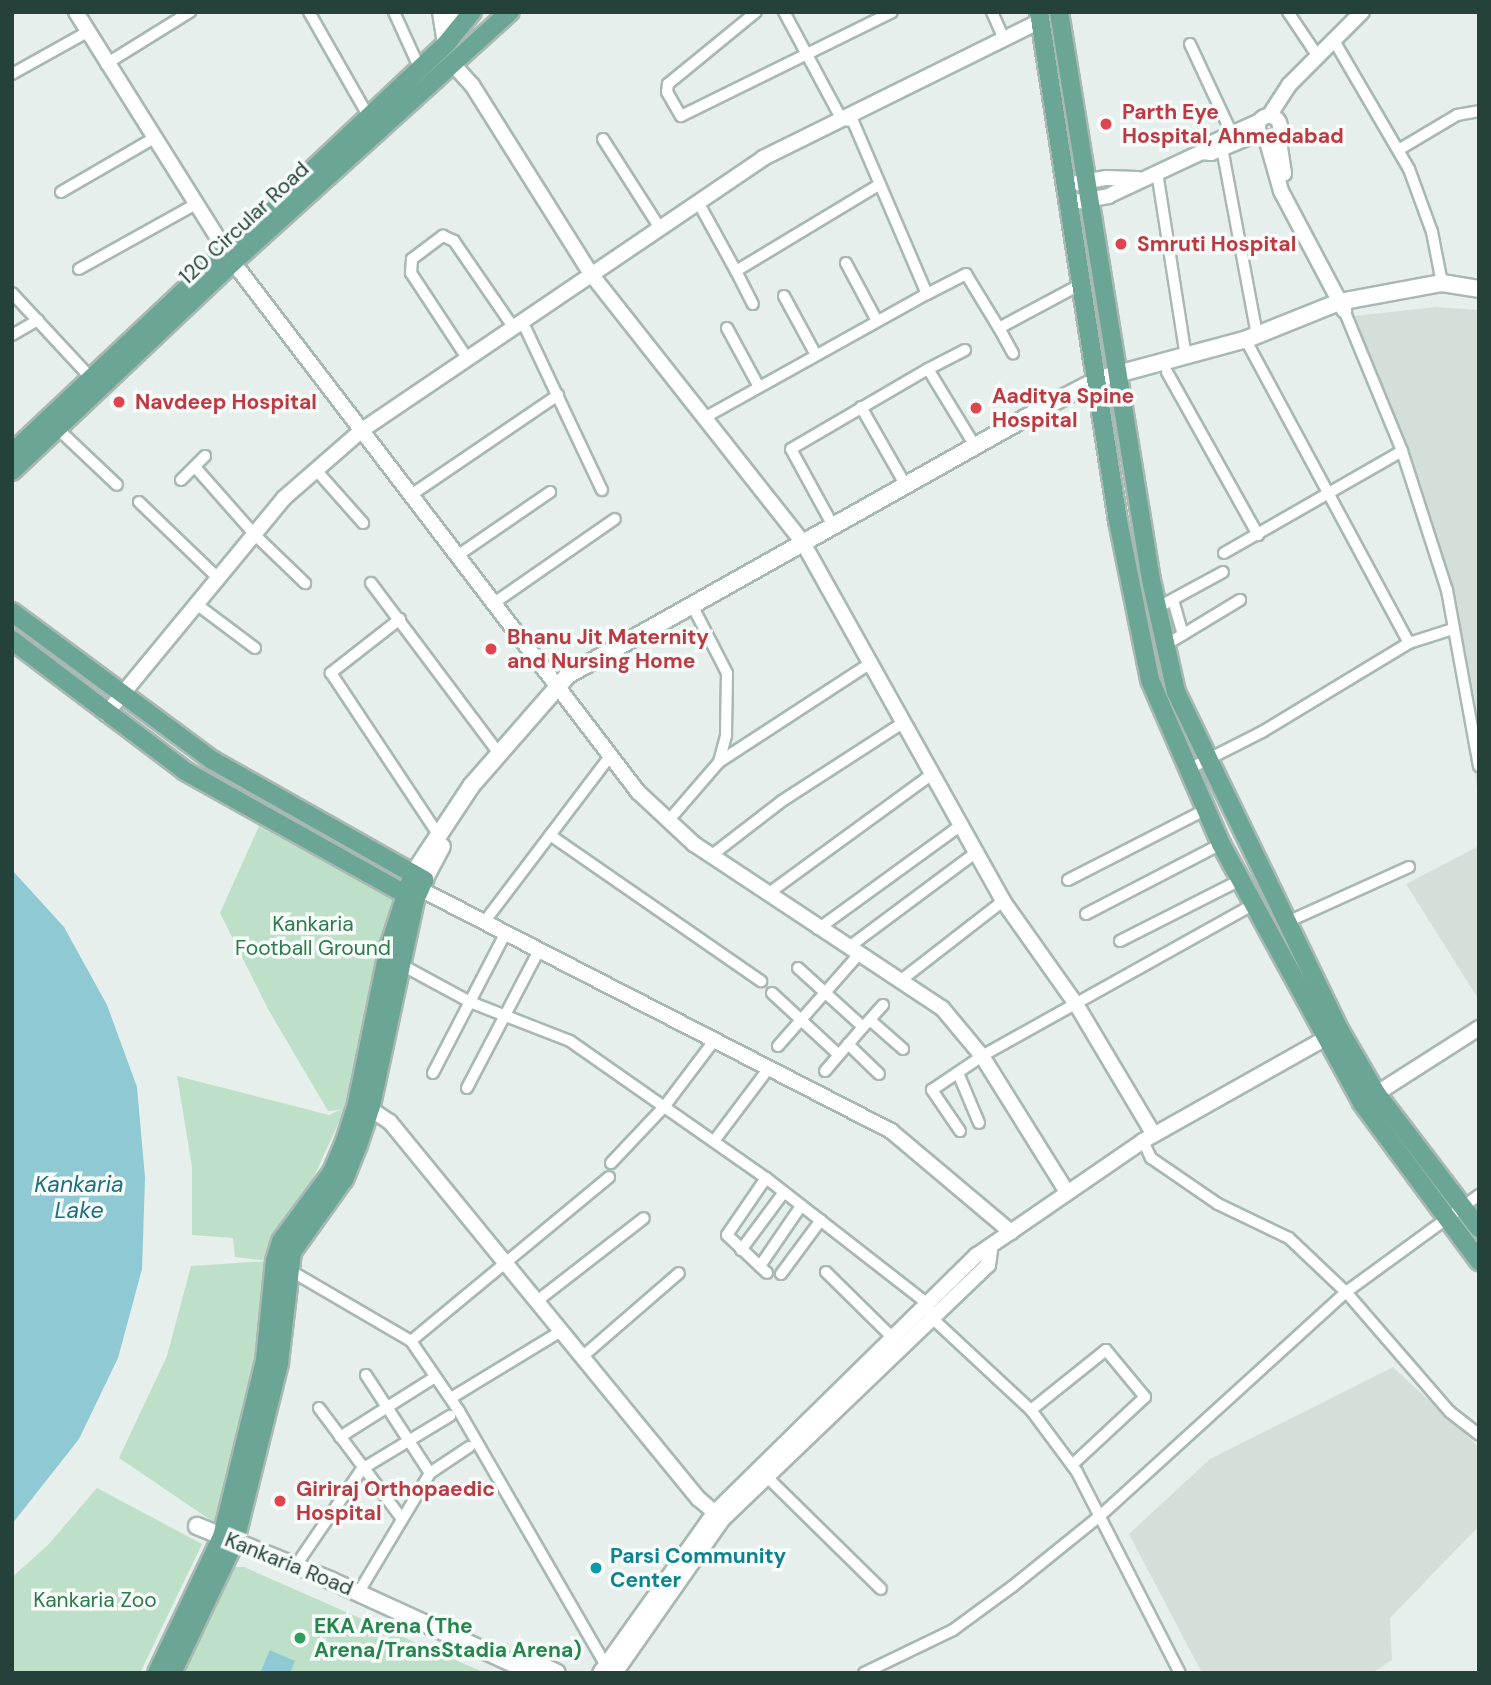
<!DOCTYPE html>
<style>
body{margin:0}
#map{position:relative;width:1491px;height:1685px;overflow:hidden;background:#e6efeb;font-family:"DM Sans",sans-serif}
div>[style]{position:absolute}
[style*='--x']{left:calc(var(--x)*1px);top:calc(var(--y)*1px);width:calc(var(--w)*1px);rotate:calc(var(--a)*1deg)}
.built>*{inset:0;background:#d4dfda}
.green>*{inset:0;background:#bfe0c8}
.water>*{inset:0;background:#8ec9d4}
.roads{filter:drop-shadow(2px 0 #a8b8b2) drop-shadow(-2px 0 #a8b8b2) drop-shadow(0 2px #a8b8b2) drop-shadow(0 -2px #a8b8b2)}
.minor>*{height:10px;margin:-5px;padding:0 5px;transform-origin:5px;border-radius:5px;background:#fff}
.tertiary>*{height:14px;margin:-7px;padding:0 7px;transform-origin:7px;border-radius:7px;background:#fff}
.tertiary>.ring{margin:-7px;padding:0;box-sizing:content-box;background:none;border:14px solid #fff;border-radius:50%}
.secondary>*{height:16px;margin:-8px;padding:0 8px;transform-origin:8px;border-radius:8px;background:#fff}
.primary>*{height:18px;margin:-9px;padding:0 9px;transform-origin:9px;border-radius:9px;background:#6aa596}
.dots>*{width:19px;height:19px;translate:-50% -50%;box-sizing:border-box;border:4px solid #f7fbf9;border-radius:50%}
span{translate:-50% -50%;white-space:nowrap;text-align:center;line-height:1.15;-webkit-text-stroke:7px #f7fbf9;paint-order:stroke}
.health-label{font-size:21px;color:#be3a42;font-weight:700}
.left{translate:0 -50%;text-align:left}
.street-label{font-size:21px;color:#24423a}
.park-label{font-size:21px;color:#2d7a4b}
.culture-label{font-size:21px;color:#0d838f;font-weight:700}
.leisure-label{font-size:21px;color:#27864d;font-weight:700}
.water-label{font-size:23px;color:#1c6f80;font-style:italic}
.frame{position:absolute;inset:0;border:14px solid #24423a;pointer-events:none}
</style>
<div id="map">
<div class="built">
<i style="clip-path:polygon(1436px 307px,1479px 310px,1479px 805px,1454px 592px,1354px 316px)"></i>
<i style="clip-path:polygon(1479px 846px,1479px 1000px,1406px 884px)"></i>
<i style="clip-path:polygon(1393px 1367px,1479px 1447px,1479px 1526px,1390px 1618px,1392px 1660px,1372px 1673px,1202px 1673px,1129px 1534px,1210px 1459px)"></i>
</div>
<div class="green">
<i style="clip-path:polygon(259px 826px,394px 901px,345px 1109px,275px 1261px,224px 1529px,119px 1458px,167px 1356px,191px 1266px,269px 1261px,235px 1257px,233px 1238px,192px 1235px,192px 1167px,177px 1076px,329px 1115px,340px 1110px,328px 1111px,268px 1009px,220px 913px)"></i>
<i style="clip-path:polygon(97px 1488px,202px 1544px,140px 1673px,12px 1673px,12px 1577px,48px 1545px)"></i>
<i style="clip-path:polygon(232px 1567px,244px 1567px,485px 1673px,179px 1673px)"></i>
</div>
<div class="water">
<i style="clip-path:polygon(12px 870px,64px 927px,107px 1005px,137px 1087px,145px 1178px,142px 1269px,118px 1358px,79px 1439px,12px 1524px)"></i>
<i style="clip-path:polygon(270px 1650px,295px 1661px,290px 1673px,260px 1673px)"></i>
</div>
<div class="roads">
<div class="minor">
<i style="--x:309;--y:12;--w:121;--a:60.3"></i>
<i style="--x:394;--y:12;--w:63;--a:65.5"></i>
<i style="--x:756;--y:12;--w:114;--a:140.7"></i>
<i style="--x:668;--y:84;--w:8;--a:97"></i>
<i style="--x:667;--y:92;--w:28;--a:60"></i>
<i style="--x:681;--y:116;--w:235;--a:-26.2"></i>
<i style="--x:992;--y:12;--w:30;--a:66"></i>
<i style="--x:1288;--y:12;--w:52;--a:56"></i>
<i style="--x:1333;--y:39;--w:151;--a:59.7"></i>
<i style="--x:1409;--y:169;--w:67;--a:69.9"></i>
<i style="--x:1432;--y:232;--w:52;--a:78.9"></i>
<i style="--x:1190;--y:44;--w:99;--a:65"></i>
<i style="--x:106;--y:64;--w:99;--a:-31.8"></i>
<i style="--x:12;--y:74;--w:86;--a:-29.2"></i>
<i style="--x:603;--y:139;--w:106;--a:57.4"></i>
<i style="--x:1222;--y:148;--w:190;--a:79.4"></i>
<i style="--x:1400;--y:149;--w:66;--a:-30.8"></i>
<i style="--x:1457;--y:115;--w:22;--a:-10"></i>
<i style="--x:1157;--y:172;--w:188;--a:81.1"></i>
<i style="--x:61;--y:192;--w:108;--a:-30.1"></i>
<i style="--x:698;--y:202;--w:79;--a:61.2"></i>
<i style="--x:736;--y:271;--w:168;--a:-31.1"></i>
<i style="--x:846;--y:263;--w:66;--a:61.9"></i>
<i style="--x:79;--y:269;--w:134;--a:-29.1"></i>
<i style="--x:736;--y:271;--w:37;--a:63"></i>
<i style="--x:12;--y:293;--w:116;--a:47.1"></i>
<i style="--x:927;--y:294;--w:44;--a:-27.1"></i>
<i style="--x:966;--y:274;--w:63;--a:58.6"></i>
<i style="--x:999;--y:328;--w:93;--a:-28.2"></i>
<i style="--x:784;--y:296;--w:67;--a:61.5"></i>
<i style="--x:1344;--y:310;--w:152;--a:67.6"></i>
<i style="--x:1402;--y:451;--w:146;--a:72.1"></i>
<i style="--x:1447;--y:590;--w:179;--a:79.7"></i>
<i style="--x:522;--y:321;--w:187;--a:64.7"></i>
<i style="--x:727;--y:328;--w:67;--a:61.5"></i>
<i style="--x:999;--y:328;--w:29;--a:61"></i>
<i style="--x:12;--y:335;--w:30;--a:-30"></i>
<i style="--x:1249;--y:346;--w:337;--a:61.7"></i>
<i style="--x:965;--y:350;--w:42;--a:152.8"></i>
<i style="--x:928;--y:369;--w:90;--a:58.6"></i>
<i style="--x:467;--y:358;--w:102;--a:-123.4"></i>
<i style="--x:411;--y:273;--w:14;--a:-86"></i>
<i style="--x:412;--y:259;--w:39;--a:-37"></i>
<i style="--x:443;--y:236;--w:12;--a:24"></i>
<i style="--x:454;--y:241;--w:104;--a:55.5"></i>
<i style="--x:1167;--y:372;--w:187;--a:60.8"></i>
<i style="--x:861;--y:407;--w:89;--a:60.3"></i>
<i style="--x:704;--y:418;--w:255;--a:-29.1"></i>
<i style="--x:927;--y:294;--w:188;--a:-113.2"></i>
<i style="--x:853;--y:121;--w:11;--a:-175"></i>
<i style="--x:842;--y:120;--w:123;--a:-118.2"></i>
<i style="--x:58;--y:429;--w:81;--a:43.5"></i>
<i style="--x:195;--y:467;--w:89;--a:48.6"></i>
<i style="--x:254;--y:534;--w:71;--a:43.9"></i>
<i style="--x:316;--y:470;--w:71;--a:48.4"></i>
<i style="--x:181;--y:480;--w:34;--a:-45"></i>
<i style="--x:411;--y:495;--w:178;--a:-34.2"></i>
<i style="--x:139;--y:502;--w:108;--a:43.9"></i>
<i style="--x:832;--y:524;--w:85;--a:-118.7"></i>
<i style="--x:791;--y:449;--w:159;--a:-30.3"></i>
<i style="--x:1224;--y:553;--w:205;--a:-29.8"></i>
<i style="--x:457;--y:556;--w:113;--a:-34.5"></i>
<i style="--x:371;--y:583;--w:211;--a:53.1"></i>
<i style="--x:1173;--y:600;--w:36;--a:74"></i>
<i style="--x:195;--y:603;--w:75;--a:36.9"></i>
<i style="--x:494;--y:603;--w:147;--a:-34.8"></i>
<i style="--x:1157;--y:608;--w:75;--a:-28.6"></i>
<i style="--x:400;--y:619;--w:88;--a:142"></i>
<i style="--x:331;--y:673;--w:193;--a:56.4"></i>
<i style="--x:1164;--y:646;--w:89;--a:-31.2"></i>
<i style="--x:719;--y:762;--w:178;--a:-33.1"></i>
<i style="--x:1187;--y:770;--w:84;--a:-26.9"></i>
<i style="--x:1262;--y:732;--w:172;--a:-31.2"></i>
<i style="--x:1409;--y:643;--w:46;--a:-17.7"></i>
<i style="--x:669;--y:820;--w:77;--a:-49.2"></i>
<i style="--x:719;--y:762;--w:28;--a:-75"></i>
<i style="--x:726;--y:735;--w:62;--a:-89.1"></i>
<i style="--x:727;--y:673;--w:68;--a:-117.3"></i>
<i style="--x:550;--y:835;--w:257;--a:34.7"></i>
<i style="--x:712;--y:855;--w:88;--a:-37.6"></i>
<i style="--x:782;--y:801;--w:145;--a:-32.9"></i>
<i style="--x:1068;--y:880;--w:154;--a:-27.1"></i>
<i style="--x:769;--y:893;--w:200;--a:-36.1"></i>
<i style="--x:1086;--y:914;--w:152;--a:-27.4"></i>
<i style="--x:485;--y:921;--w:208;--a:-52.8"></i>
<i style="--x:1285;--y:923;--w:136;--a:-24.3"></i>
<i style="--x:818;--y:929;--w:175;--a:-36"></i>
<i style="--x:1120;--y:941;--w:135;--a:-26.9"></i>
<i style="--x:849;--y:947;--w:157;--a:-36.7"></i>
<i style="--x:400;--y:964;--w:80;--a:28.5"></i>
<i style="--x:470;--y:1002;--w:107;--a:21.3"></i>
<i style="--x:570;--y:1041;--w:239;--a:35"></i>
<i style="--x:766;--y:1178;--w:205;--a:37.9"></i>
<i style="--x:928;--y:1304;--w:15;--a:74"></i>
<i style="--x:932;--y:1318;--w:135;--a:42.9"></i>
<i style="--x:1031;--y:1410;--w:77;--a:53.4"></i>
<i style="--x:1077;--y:1472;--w:226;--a:62.9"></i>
<i style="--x:798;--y:968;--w:88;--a:42.2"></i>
<i style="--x:863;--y:1027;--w:58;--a:130.8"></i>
<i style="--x:900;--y:981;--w:130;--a:-37.8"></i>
<i style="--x:772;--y:993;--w:91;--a:42.8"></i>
<i style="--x:870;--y:1020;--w:44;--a:41.3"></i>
<i style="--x:865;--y:1025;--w:27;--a:-48"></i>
<i style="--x:848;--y:1044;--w:43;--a:44.1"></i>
<i style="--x:778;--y:1046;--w:123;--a:-48.6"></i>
<i style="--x:433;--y:1073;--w:159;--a:-62.6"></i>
<i style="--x:958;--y:1073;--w:54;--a:67.2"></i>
<i style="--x:467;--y:1088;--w:156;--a:-62.4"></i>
<i style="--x:960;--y:1131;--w:50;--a:-124.3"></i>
<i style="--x:932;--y:1090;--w:60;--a:-34.2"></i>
<i style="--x:982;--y:1056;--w:309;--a:-29.2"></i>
<i style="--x:714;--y:1141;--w:91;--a:-53"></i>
<i style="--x:1143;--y:1141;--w:19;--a:65"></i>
<i style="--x:1151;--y:1158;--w:81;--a:34.5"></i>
<i style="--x:1218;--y:1204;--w:79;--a:25.6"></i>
<i style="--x:1289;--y:1238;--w:79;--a:43.5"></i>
<i style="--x:1346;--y:1292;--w:159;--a:49.1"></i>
<i style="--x:1450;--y:1412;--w:37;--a:38"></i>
<i style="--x:611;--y:1163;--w:77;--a:-46.6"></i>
<i style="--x:664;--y:1107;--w:83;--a:-52.9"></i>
<i style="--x:766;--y:1178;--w:69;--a:124.4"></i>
<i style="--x:727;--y:1235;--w:55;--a:43.5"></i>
<i style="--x:741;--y:1250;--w:72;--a:-53.4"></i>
<i style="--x:760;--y:1266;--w:73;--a:-55.7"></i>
<i style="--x:286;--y:1268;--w:145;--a:30.3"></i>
<i style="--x:411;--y:1341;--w:85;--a:55.6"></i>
<i style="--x:459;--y:1411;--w:292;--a:60"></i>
<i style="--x:826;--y:1272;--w:94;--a:44.6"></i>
<i style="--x:781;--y:1274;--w:67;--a:-53.5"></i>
<i style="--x:537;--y:1301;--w:135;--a:-37.8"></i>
<i style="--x:411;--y:1341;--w:257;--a:-39.6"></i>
<i style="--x:582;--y:1357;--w:128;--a:-40.9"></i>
<i style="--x:366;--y:1375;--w:117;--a:56.9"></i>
<i style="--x:451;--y:1398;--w:129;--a:-31.3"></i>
<i style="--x:319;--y:1408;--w:139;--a:53.2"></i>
<i style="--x:1031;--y:1410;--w:96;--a:-38.7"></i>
<i style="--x:1106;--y:1350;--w:61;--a:50.3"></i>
<i style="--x:1145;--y:1397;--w:100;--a:137"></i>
<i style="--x:340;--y:1437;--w:112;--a:-32.3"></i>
<i style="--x:766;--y:1476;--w:161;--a:44.5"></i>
<i style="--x:301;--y:1558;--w:108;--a:-55.6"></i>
<i style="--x:362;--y:1469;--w:103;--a:-31.1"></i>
<i style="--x:363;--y:1585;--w:131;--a:-59.1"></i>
<i style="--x:430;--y:1473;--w:47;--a:-33.7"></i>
<i style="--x:864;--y:1673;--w:99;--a:-25.8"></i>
<i style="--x:953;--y:1630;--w:74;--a:-36.3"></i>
<i style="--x:1013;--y:1586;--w:113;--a:-38.9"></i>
<i style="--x:1101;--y:1515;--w:331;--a:-42.3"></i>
<i style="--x:1346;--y:1292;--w:165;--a:-36.1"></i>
</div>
<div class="tertiary">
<i style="--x:76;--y:12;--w:295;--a:57.9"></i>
<i style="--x:233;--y:262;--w:667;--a:52.61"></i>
<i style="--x:638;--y:792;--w:76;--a:42.9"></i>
<i style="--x:694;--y:844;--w:297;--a:33.5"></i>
<i style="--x:942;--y:1008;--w:62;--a:50.2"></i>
<i style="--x:982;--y:1056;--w:160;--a:58"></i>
<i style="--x:452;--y:63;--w:30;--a:48"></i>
<i style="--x:472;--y:85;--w:223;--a:57.8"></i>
<i style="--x:591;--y:274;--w:340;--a:51.7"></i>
<i style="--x:802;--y:541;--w:412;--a:60.8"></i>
<i style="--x:1003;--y:901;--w:126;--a:54.7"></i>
<i style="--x:1076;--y:1004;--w:152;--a:59.2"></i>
<i class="ring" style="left:1258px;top:116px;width:8px;height:8px"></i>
<i style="--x:1269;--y:116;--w:37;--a:-57"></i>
<i style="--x:1289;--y:85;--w:103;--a:-45"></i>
<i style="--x:1258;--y:122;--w:56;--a:155.7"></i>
<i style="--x:1207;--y:145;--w:9;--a:126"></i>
<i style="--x:1202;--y:152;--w:9;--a:6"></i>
<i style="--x:1211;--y:153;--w:52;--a:-22.6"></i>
<i style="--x:1278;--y:135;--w:39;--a:81"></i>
<i style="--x:1266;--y:138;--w:55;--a:74.2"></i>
<i style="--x:1281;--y:191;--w:135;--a:62.1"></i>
<i style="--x:1066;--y:185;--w:41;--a:-9.9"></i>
<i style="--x:1106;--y:178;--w:32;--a:2"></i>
<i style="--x:1070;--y:203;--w:39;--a:-10"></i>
<i style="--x:1108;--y:196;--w:104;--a:-25.1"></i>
<i style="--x:106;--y:714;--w:280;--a:-50.5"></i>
<i style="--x:284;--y:498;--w:103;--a:-41.1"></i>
<i style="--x:362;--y:430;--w:485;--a:-34.1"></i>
<i style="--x:763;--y:158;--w:309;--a:-26.3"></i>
<i style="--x:420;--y:889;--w:530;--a:27.19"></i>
<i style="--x:891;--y:1131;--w:157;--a:40.1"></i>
<i style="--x:1368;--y:1099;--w:132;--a:-32.6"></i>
<i style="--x:363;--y:1104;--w:32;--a:34"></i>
<i style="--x:390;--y:1122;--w:487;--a:50.7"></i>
<i style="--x:699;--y:1499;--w:29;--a:41"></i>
<i style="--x:600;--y:1673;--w:196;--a:-54.5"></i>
<i style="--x:714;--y:1513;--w:368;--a:-44.5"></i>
<i style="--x:977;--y:1255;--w:201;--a:-34.5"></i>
<i style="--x:1143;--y:1141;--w:220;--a:-29.4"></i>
<i style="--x:615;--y:1673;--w:188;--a:-55"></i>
<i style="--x:723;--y:1519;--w:367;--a:-43.8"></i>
<i style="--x:988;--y:1265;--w:15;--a:-82"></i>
</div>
<div class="secondary">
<i style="--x:441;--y:12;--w:32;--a:81"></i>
<i style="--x:453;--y:12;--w:17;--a:80"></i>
<i style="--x:413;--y:874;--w:107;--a:-56.5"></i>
<i style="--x:472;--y:785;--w:146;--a:-48.9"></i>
<i style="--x:568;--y:675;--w:545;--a:-29.34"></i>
<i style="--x:1043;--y:408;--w:63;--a:-27.4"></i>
<i style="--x:1099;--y:379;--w:153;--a:-15.1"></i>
<i style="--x:1247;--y:339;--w:99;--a:-21.9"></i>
<i style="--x:1339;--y:302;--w:105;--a:-10.5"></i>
<i style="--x:1442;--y:283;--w:37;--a:9"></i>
<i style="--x:424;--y:880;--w:38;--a:-62"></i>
<i style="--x:197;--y:1526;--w:144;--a:22.1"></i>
<i style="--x:330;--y:1580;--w:223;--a:24.6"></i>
<i style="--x:525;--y:1658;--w:35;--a:25"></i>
</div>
<div class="primary">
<i style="--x:1039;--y:12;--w:515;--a:81.18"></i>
<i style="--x:1118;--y:521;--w:162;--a:78.6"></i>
<i style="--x:1150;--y:680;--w:179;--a:66.6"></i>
<i style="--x:1221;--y:844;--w:295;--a:61.4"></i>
<i style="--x:1362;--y:1103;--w:197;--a:53.5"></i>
<i style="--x:1059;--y:12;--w:575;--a:80.8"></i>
<i style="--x:1151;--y:580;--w:115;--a:77.4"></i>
<i style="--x:1176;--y:692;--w:377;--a:64.2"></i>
<i style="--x:1340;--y:1031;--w:72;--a:59.9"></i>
<i style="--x:1376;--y:1093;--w:170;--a:52.7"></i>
<i style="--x:12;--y:453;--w:596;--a:-43.3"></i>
<i style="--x:446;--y:44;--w:41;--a:-50.9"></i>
<i style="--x:12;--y:471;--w:304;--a:-43.4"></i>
<i style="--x:233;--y:262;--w:373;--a:-42.1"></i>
<i style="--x:12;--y:612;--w:249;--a:36.5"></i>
<i style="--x:212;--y:760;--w:244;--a:29.5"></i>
<i style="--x:424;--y:880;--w:22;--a:114"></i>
<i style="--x:415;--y:900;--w:211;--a:102.1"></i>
<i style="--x:371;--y:1106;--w:41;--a:108.4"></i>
<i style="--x:358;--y:1145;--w:37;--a:112"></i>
<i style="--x:344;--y:1179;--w:90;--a:125.5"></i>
<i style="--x:292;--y:1252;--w:112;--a:96.7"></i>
<i style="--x:279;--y:1363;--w:183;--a:103.9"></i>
<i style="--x:235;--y:1541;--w:146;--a:115.5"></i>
<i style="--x:12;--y:640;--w:217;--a:37.1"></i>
<i style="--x:185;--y:771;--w:260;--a:29.2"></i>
<i style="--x:157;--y:1673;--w:151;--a:-64.5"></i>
<i style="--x:222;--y:1537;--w:181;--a:-76.3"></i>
<i style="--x:265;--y:1361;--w:100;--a:-84.3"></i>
<i style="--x:275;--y:1261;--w:21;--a:-73"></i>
<i style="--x:281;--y:1241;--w:86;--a:-53.5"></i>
<i style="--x:332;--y:1172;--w:34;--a:-67"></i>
<i style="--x:345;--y:1141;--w:40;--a:-72"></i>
<i style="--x:357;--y:1103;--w:159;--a:-78.4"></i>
<i style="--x:389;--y:947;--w:77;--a:-71.8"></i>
</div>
</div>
<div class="dots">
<i style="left:1106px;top:124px;background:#e0444e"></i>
<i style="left:1121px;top:244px;background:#e0444e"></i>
<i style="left:119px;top:402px;background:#e0444e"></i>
<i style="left:976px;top:408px;background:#e0444e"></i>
<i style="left:491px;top:649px;background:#e0444e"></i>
<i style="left:280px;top:1501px;background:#e0444e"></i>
<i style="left:596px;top:1568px;background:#0f9aa8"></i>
<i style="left:300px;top:1638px;background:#2e9e5b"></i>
</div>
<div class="health-label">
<span class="left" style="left:1122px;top:124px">Parth Eye<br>Hospital, Ahmedabad</span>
<span class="left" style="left:1137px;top:244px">Smruti Hospital</span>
<span class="left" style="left:992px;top:408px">Aaditya Spine<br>Hospital</span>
<span class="left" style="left:135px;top:402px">Navdeep Hospital</span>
<span class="left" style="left:507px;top:649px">Bhanu Jit Maternity<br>and Nursing Home</span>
<span class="left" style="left:296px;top:1501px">Giriraj Orthopaedic<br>Hospital</span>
</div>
<div class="street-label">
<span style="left:244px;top:223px;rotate:-43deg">120 Circular Road</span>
<span style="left:289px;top:1564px;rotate:22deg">Kankaria Road</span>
</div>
<div class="park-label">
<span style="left:313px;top:936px">Kankaria<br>Football Ground</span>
<span style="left:95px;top:1600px">Kankaria Zoo</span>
</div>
<div class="culture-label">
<span class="left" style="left:610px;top:1568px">Parsi Community<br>Center</span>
</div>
<div class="leisure-label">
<span class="left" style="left:314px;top:1638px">EKA Arena (The<br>Arena/TransStadia Arena)</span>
</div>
<div class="water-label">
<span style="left:79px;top:1197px">Kankaria<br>Lake</span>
</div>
<div class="frame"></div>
</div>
